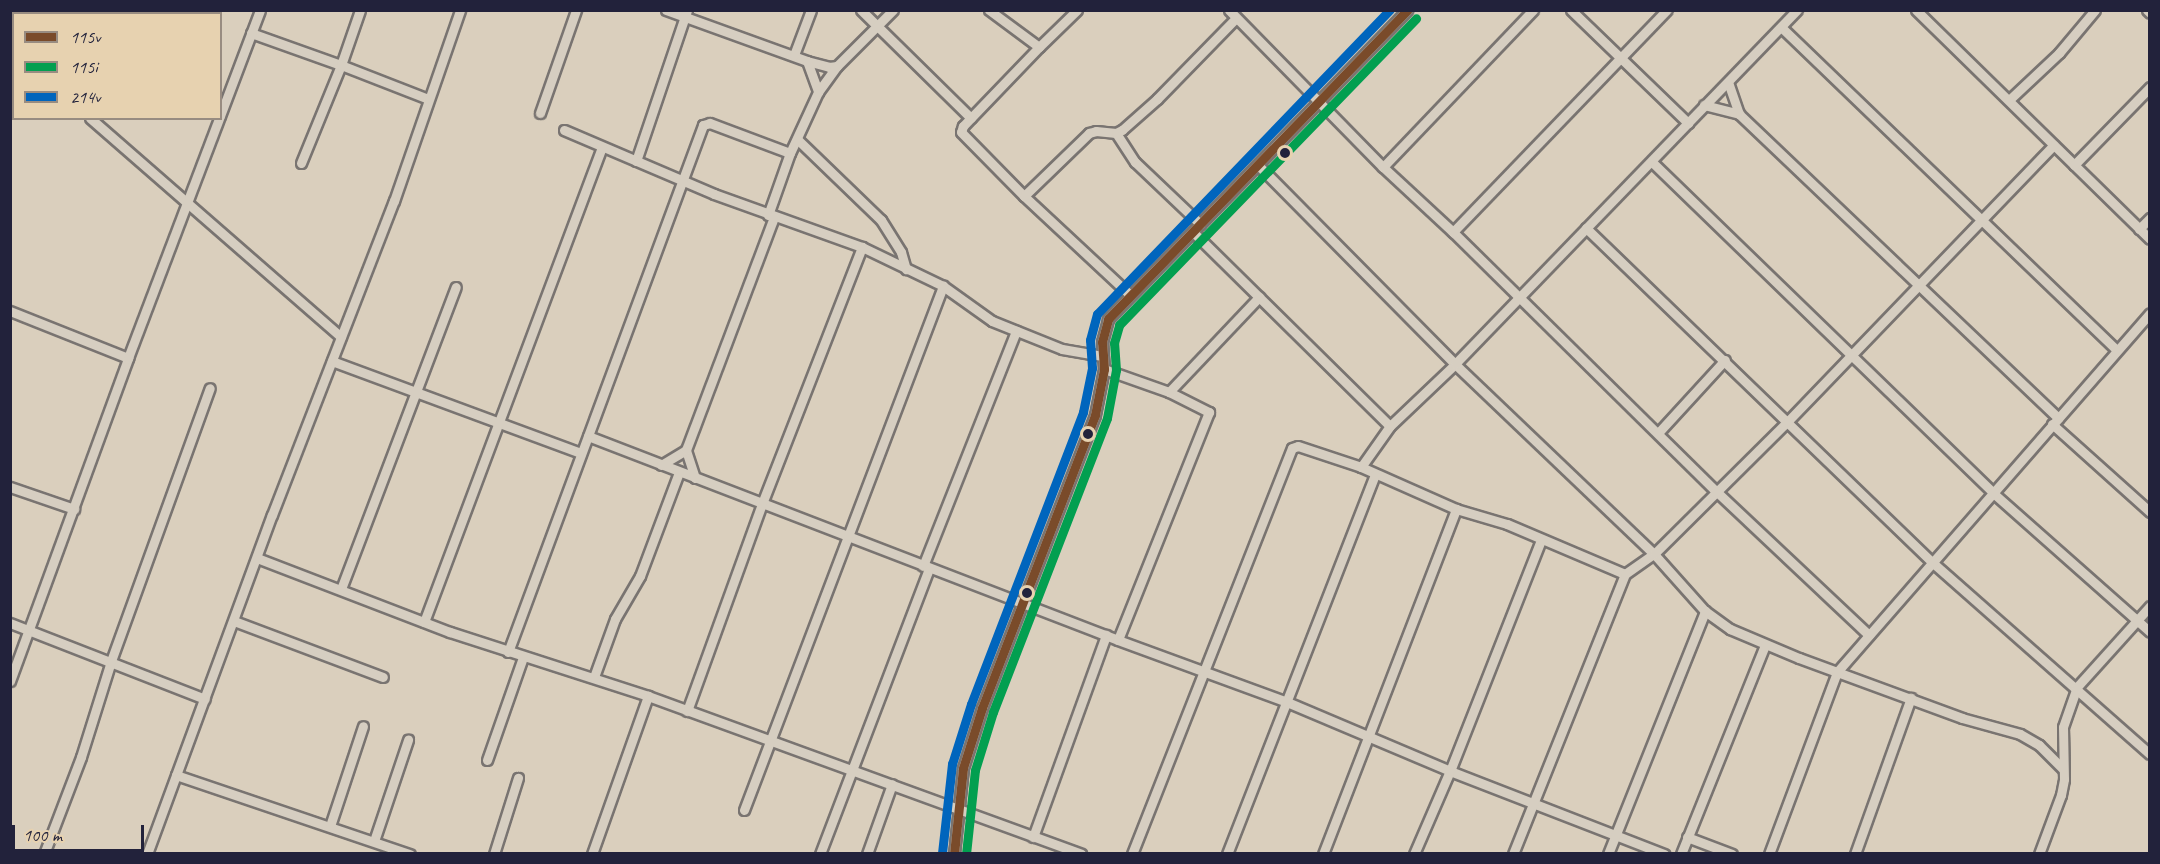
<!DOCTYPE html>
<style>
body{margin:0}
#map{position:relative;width:2160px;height:864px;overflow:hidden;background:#dacfbd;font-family:Caveat,sans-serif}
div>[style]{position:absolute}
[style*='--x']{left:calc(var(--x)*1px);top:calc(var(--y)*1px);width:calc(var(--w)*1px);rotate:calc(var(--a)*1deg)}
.roads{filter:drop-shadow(2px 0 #797471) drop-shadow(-2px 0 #797471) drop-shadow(0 2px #797471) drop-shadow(0 -2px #797471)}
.minor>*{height:9px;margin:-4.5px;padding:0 4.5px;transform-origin:4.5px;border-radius:4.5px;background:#d6cec1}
.bus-1>*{height:9px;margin:-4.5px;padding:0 4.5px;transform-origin:4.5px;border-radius:4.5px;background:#7a4b2a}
.bus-2>*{height:9px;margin:-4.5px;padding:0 4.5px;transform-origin:4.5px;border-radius:4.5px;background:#029f50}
.bus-3>*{height:9px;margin:-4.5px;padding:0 4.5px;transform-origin:4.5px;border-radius:4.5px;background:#0065bd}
.dots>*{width:16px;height:16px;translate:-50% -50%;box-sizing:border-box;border:3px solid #e7d2b0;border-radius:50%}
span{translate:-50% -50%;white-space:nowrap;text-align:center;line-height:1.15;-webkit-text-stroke:4.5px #e7d2b0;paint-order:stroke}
.frame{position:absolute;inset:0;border:12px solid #22223b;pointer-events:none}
.legend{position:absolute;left:12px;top:12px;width:210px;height:108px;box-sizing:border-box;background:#e7d2b0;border:2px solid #988c81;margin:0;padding:8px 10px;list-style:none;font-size:18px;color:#22223b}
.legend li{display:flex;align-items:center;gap:12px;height:30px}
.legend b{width:30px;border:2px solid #988c81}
.scale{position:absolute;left:12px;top:825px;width:132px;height:27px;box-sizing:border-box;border:3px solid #22223b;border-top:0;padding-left:8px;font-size:18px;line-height:21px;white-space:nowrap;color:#22223b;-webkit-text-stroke:4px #e7d2b0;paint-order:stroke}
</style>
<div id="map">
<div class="roads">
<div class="minor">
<i style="--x:666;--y:10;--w:150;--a:19.9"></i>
<i style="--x:807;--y:61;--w:23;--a:15"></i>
<i style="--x:829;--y:67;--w:8;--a:-7"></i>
<i style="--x:861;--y:10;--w:154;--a:44.5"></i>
<i style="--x:989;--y:10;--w:62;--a:36.5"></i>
<i style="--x:1077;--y:10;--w:53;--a:135.8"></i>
<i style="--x:1039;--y:47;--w:110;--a:133.9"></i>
<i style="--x:963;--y:126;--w:6;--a:108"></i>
<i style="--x:961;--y:132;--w:90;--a:45.5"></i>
<i style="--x:1024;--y:196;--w:145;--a:43"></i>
<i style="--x:1229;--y:10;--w:220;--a:45.6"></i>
<i style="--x:1383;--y:167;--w:96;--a:42.9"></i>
<i style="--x:1453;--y:232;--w:369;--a:44.6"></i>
<i style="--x:1716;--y:491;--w:210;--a:43.3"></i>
<i style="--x:1571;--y:10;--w:163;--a:44"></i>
<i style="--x:1916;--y:10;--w:327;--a:44.4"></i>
<i style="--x:2147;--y:10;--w:4;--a:45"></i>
<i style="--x:28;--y:14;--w:4;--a:-63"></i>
<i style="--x:1781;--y:27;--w:466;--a:43.9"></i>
<i style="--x:251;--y:33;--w:96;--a:19.6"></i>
<i style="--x:341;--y:65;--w:58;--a:-70.9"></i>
<i style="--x:10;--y:46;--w:6;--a:-51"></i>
<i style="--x:794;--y:55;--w:48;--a:-69.3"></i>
<i style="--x:807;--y:61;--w:33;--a:70"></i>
<i style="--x:1728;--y:82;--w:34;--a:71"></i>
<i style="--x:1739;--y:114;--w:441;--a:43.6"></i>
<i style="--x:11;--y:84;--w:10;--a:-73"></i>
<i style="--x:2009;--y:100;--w:69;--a:-43.2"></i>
<i style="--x:2059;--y:53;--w:56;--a:-50.1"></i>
<i style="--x:1704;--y:105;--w:36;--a:14"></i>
<i style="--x:540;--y:113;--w:109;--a:-70.7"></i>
<i style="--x:220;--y:116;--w:113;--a:-69.3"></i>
<i style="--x:90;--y:118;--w:333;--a:41.1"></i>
<i style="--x:564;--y:130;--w:163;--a:23.1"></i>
<i style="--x:714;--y:194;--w:157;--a:19.7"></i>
<i style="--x:862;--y:247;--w:90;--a:25.7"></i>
<i style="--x:943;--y:286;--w:60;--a:35.5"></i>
<i style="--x:992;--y:321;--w:75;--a:21.8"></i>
<i style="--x:1062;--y:349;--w:41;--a:9.9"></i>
<i style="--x:1116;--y:133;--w:35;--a:57"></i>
<i style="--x:1135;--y:162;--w:90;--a:43.6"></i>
<i style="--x:797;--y:139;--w:117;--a:44"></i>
<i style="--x:881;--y:220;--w:38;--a:58"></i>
<i style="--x:901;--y:252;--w:18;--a:74"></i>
<i style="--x:636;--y:161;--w:159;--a:-71.3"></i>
<i style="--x:1652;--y:162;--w:474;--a:44.1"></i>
<i style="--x:1992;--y:492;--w:211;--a:41.5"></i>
<i style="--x:301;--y:163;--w:106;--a:-67.8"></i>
<i style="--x:341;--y:65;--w:93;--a:21.3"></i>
<i style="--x:1258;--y:165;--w:280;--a:45.3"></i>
<i style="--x:1455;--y:364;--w:275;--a:43.7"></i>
<i style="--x:1654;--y:554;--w:76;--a:48.2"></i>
<i style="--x:1705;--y:611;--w:31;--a:36"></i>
<i style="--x:1730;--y:629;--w:75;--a:22.8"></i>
<i style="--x:1799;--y:658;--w:174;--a:20.2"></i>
<i style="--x:1962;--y:718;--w:60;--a:15.4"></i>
<i style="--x:2020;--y:734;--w:22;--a:30"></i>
<i style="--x:2039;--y:745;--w:34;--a:45"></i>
<i style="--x:2074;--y:165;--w:109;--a:-45.7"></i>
<i style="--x:1383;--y:167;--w:217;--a:-46.3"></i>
<i style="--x:1024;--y:196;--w:91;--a:-44.1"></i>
<i style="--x:1089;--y:133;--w:7;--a:-16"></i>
<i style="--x:1096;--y:131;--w:20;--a:6"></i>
<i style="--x:1116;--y:133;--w:7;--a:-27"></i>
<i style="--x:1122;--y:130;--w:47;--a:-41.5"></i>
<i style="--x:1157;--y:99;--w:113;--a:-45.7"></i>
<i style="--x:768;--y:215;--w:66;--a:-70.5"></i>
<i style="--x:790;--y:153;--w:67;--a:-65.3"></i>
<i style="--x:818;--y:92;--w:32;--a:-54"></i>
<i style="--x:837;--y:66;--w:79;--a:-45"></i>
<i style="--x:1586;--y:228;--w:481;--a:44"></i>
<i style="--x:1932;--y:562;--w:290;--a:41.4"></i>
<i style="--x:2139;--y:229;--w:16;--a:-45"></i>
<i style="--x:1193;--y:232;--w:276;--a:44.6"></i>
<i style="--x:1453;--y:232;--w:308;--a:-46.1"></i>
<i style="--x:10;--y:311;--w:127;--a:21.7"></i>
<i style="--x:332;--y:361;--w:265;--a:20.3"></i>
<i style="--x:1104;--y:369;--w:69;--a:19.5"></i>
<i style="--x:1169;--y:392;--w:45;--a:26.6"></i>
<i style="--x:1209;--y:412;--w:245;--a:111.8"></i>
<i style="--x:1169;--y:392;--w:131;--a:-46.5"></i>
<i style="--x:2052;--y:424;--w:132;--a:41.9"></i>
<i style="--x:1658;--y:433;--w:99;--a:-47.5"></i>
<i style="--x:588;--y:436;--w:568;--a:21.05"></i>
<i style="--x:1118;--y:640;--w:180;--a:20.1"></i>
<i style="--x:1287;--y:702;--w:177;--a:22.9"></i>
<i style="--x:1450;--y:771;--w:230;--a:21.2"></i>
<i style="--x:661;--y:465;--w:29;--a:-31"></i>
<i style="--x:1361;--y:467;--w:104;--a:23.9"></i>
<i style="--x:695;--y:478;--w:29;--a:-108"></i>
<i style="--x:686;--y:450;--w:249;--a:-69.3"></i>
<i style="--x:10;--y:487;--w:68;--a:19"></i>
<i style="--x:257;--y:558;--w:207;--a:21"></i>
<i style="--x:450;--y:632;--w:208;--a:17.9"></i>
<i style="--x:648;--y:696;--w:461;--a:20"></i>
<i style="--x:923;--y:566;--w:253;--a:-68.4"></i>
<i style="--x:341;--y:589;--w:323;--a:-69.2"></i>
<i style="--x:234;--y:621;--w:159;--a:20.6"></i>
<i style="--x:424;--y:622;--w:507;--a:-69.46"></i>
<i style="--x:10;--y:623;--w:209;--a:21.3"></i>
<i style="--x:508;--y:652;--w:562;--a:-69.69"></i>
<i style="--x:703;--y:125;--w:7;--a:-16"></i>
<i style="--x:710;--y:123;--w:85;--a:20.6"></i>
<i style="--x:594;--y:677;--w:62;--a:-70.1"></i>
<i style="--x:615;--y:619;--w:50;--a:-59.8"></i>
<i style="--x:640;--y:576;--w:111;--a:-69.4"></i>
<i style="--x:10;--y:681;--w:344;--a:-69.9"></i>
<i style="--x:128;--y:358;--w:257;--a:-69.2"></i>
<i style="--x:687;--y:711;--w:223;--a:-70.1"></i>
<i style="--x:763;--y:501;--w:273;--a:-68.7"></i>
<i style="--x:487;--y:760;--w:109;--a:-70.7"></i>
<i style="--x:176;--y:775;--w:247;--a:18.7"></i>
<i style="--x:744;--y:810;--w:561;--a:-69.2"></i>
<i style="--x:330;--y:826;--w:105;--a:-71.7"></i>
<i style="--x:1033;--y:837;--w:215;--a:-70.1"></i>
<i style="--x:1687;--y:837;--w:48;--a:20.7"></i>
<i style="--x:374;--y:841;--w:107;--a:-71.4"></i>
<i style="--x:44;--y:854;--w:104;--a:-69.1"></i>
<i style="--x:81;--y:757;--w:101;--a:-72.6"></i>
<i style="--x:111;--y:661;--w:290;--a:-70.1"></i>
<i style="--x:147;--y:854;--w:361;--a:-69.8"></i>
<i style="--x:272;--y:515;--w:337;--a:-68.8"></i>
<i style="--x:394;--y:201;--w:202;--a:-70.9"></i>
<i style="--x:494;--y:854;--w:80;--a:-72.5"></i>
<i style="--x:592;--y:854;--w:168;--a:-70.5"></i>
<i style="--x:820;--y:854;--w:306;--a:-69.1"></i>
<i style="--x:867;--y:854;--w:74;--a:-70.3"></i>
<i style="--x:954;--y:854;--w:86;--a:-84"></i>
<i style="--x:963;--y:768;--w:63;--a:-72.4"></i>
<i style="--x:982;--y:708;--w:314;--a:-68.9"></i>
<i style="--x:1095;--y:415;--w:47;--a:-78.9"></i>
<i style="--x:1104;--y:369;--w:27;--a:-94"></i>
<i style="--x:1102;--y:342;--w:24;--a:-75"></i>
<i style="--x:1108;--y:319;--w:430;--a:-45.9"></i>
<i style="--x:1132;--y:854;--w:436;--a:-68.5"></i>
<i style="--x:1292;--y:448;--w:6;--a:-18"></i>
<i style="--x:1298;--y:446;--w:66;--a:18.4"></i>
<i style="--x:1361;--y:467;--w:50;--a:-54.7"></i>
<i style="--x:1390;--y:426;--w:90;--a:-43.6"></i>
<i style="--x:1455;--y:364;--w:492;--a:-46"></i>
<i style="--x:1227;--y:854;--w:407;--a:-68.7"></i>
<i style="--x:1323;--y:854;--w:370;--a:-68.9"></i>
<i style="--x:1456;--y:509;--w:53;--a:16.4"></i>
<i style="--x:1507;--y:524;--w:128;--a:23"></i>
<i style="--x:1414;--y:854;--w:90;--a:-66.6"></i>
<i style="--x:1450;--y:771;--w:248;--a:-68.5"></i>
<i style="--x:1513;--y:854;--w:302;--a:-68.2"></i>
<i style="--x:1625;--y:574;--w:35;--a:-35"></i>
<i style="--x:1654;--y:554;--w:189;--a:-44.8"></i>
<i style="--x:1788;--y:421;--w:383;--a:-46.1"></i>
<i style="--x:1608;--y:854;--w:262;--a:-68.2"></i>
<i style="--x:1681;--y:854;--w:225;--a:-68.1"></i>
<i style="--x:1769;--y:854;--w:194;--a:-69.5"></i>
<i style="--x:1837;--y:672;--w:476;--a:-48.9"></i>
<i style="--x:1855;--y:854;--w:166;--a:-70.3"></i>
<i style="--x:2039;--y:854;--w:63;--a:-69.6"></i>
<i style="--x:2061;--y:795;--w:16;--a:-79"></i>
<i style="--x:2064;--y:779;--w:52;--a:-91.1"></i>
<i style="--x:2063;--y:727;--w:42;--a:-70.7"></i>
<i style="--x:2077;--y:687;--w:109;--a:-48"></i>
</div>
</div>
<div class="bus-1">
<i style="--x:954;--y:854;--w:86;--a:-84"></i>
<i style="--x:963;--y:768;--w:63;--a:-72.4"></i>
<i style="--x:982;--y:708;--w:314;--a:-68.9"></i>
<i style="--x:1095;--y:415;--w:47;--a:-78.9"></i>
<i style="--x:1104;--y:369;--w:27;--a:-94"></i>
<i style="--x:1102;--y:342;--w:24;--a:-75"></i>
<i style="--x:1108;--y:319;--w:430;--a:-45.9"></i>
</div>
<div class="bus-2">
<i style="--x:966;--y:854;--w:84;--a:-83.9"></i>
<i style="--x:975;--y:770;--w:61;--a:-72.8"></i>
<i style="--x:993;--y:712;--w:315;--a:-68.8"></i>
<i style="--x:1107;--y:418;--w:49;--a:-79.4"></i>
<i style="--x:1116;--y:370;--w:27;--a:-94"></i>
<i style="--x:1114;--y:343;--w:19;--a:-74"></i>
<i style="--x:1119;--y:325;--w:427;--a:-45.9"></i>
</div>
<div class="bus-3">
<i style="--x:942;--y:853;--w:90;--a:-83.6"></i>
<i style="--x:952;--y:764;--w:63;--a:-72.4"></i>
<i style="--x:971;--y:704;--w:313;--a:-69"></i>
<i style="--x:1083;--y:412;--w:45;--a:-78.4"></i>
<i style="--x:1092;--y:368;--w:28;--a:-94"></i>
<i style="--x:1090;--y:340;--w:27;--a:-75"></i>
<i style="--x:1097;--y:314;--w:422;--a:-46.1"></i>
</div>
<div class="dots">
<i style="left:1285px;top:153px;background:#22223b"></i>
<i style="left:1088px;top:434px;background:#22223b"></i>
<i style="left:1027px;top:593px;background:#22223b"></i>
</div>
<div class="frame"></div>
<ul class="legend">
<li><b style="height:8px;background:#7a4b2a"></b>115v</li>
<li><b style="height:8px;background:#029f50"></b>115i</li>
<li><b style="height:8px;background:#0065bd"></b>214v</li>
</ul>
<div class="scale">100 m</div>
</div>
